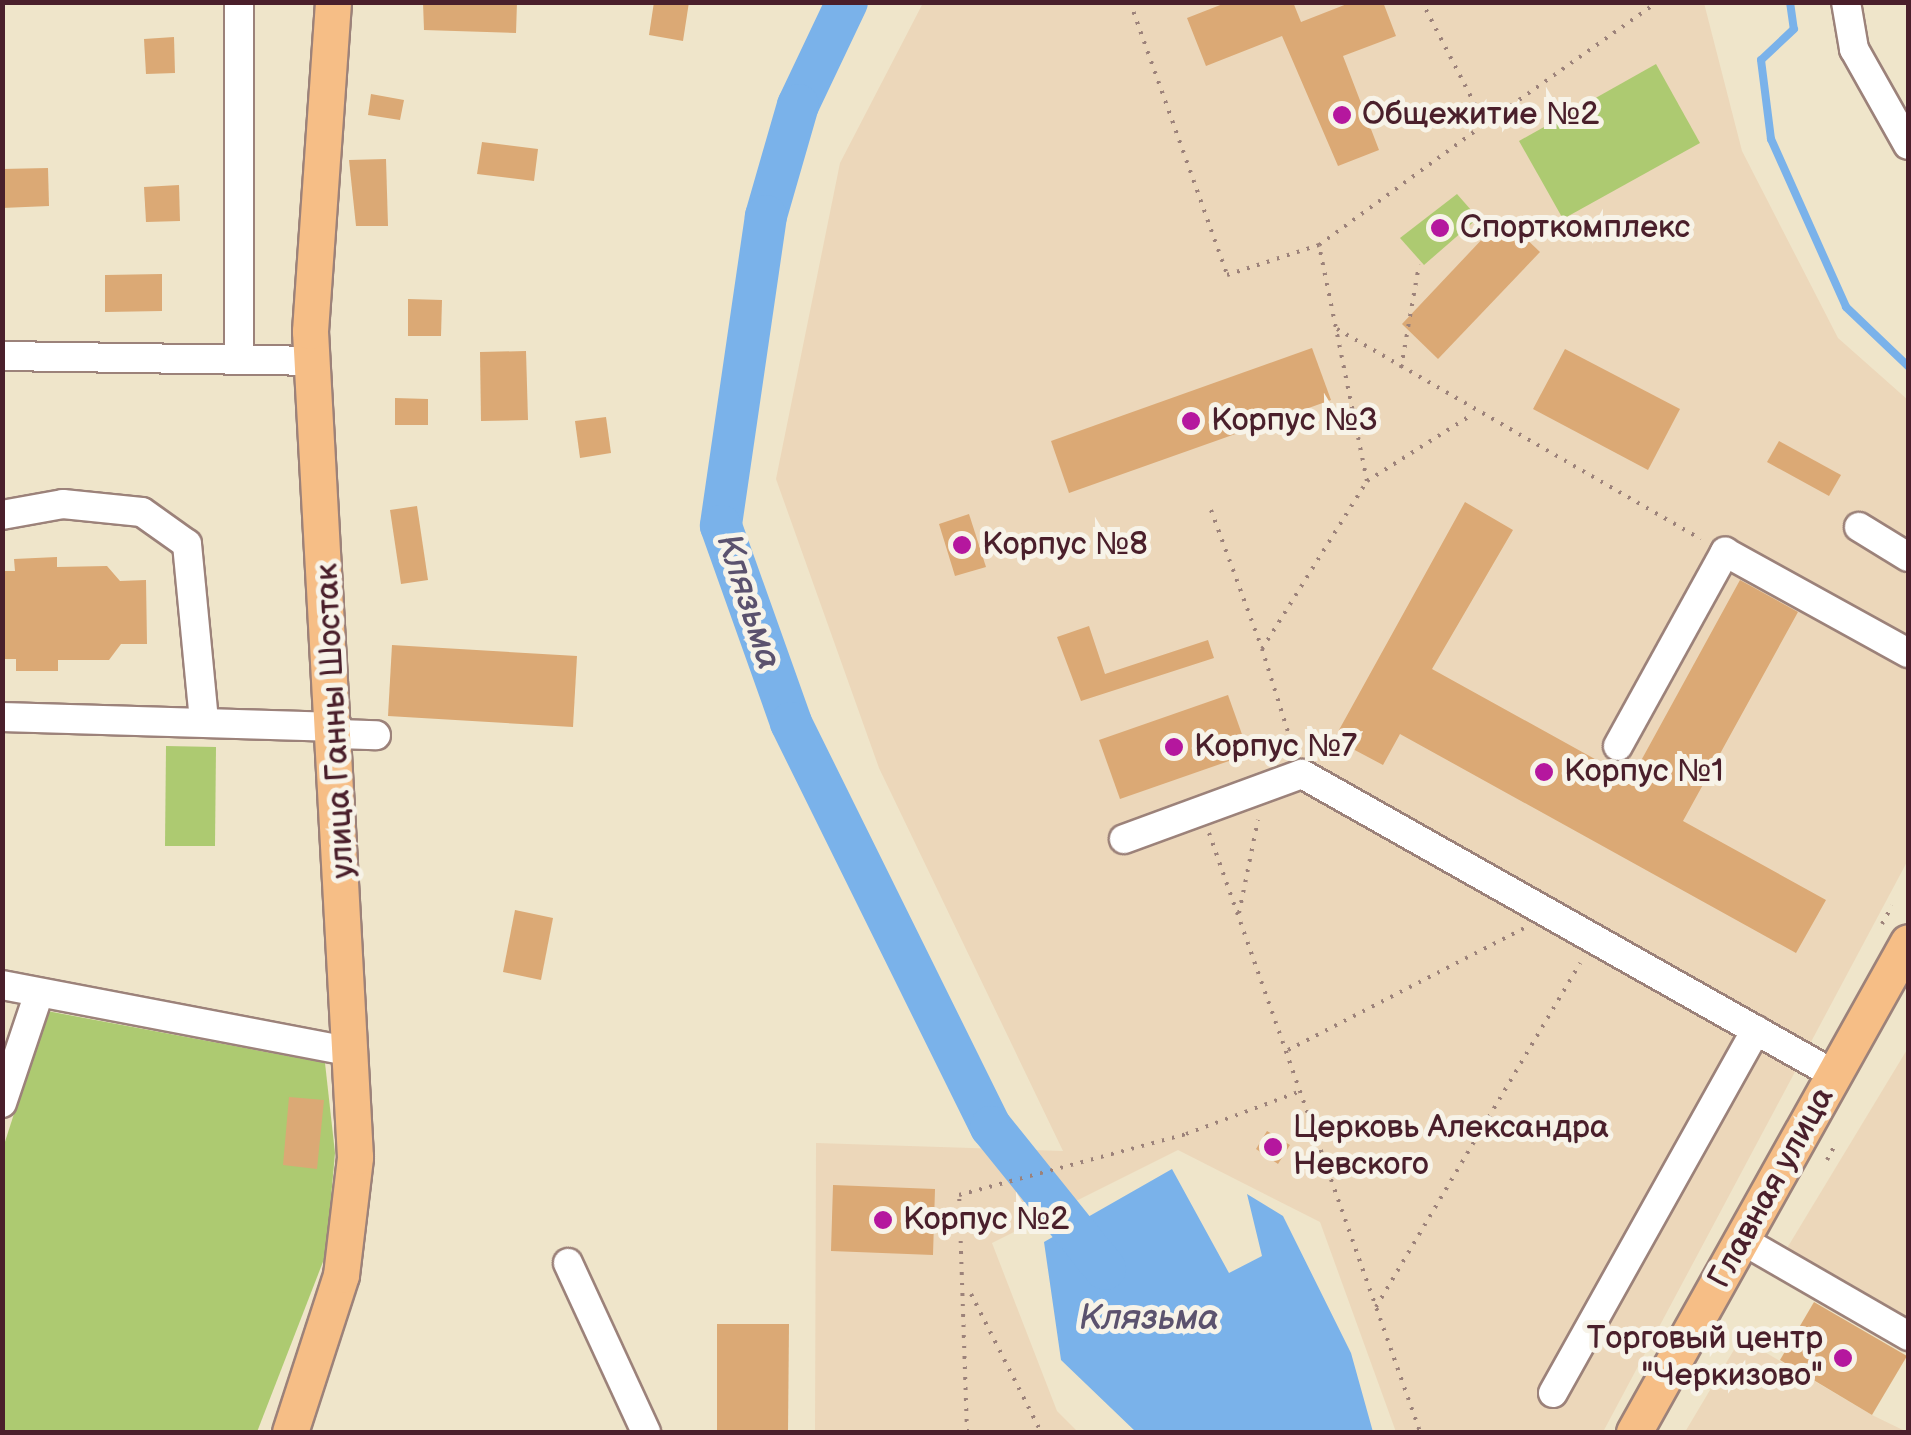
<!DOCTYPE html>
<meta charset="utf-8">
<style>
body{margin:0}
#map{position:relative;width:1911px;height:1435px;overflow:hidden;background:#efe5ca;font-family:"Balsamiq Sans",sans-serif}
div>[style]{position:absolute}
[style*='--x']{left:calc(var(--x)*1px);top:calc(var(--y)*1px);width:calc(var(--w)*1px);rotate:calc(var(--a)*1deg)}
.built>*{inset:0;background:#ecd7ba}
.green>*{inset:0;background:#adca71}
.water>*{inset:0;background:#7ab2ea}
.stream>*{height:8px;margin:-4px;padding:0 4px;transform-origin:4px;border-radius:4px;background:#7ab2ea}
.river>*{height:42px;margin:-21px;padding:0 21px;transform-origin:21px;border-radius:21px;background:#7ab2ea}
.building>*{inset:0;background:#dba975}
.path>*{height:4px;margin-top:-2px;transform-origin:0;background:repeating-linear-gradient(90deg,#9c827a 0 2.5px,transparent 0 10.5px)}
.roads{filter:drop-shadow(2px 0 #9c827a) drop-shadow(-2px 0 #9c827a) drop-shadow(0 2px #9c827a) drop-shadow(0 -2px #9c827a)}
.minor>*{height:28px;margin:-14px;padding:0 14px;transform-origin:14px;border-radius:14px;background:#fff}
.major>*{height:35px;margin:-17.5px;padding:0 17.5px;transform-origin:17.5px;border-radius:17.5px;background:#f6be86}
.dots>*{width:28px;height:28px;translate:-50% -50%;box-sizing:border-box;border:5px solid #f7f3e8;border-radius:50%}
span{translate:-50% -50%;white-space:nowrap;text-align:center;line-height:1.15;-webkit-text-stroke:10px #f7f3e8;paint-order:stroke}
.poi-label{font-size:32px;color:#4a1f2b}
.left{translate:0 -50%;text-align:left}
.right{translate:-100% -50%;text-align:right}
.street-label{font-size:32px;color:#4a1f2b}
.water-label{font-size:35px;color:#5b526e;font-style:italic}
.frame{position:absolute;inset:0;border:5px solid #4a1f2b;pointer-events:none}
</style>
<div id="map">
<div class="built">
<i style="clip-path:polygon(923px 3px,1704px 3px,1742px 151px,1838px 338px,1908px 400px,1908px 860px,1603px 1432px,1396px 1432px,1320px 1222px,1178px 1150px,992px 1243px,1057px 1411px,1078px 1432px,815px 1432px,816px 1143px,1063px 1151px,879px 768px,776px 479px,840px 163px)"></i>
<i style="clip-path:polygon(1908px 1048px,1908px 1346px,1775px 1268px)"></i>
<i style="clip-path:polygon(1741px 1338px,1872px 1415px,1907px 1432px,1685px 1432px)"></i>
</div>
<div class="green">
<i style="clip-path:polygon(1656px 64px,1700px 143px,1563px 219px,1519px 141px)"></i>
<i style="clip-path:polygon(1457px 194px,1478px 218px,1424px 265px,1400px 238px)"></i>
<i style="clip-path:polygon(166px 746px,216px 747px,215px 846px,165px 846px)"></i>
<i style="clip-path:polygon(47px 1011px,325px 1063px,335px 1153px,326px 1254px,257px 1432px,3px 1432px,3px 1148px)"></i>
</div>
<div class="water">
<i style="clip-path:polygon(1172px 1169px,1229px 1273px,1262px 1256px,1247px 1194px,1283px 1216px,1351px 1353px,1373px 1432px,1136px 1432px,1061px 1360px,1044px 1242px)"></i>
</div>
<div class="stream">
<i style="--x:1790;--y:2;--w:27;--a:82"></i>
<i style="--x:1794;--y:29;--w:45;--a:136.8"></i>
<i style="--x:1761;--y:60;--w:80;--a:82.8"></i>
<i style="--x:1771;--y:139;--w:184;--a:65.9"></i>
<i style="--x:1846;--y:307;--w:86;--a:43.6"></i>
</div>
<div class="river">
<i style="--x:847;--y:2;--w:114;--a:115.4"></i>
<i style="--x:798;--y:105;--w:116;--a:106.1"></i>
<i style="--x:766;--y:216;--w:313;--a:98.3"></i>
<i style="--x:721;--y:526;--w:209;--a:70.4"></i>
<i style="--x:791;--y:723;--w:451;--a:63.7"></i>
<i style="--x:991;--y:1127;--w:182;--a:51.2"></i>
</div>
<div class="building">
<i style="clip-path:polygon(423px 2px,517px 2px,516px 33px,424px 30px)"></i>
<i style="clip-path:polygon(654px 2px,689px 2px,683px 41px,649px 35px)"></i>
<i style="clip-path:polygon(1228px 2px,1293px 2px,1301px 22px,1352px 2px,1383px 2px,1396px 36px,1343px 56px,1379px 150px,1338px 166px,1282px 36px,1206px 66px,1187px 18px)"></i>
<i style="clip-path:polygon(174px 37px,175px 73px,146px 74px,144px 39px)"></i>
<i style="clip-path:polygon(371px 94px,404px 100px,400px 120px,368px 115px)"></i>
<i style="clip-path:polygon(482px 142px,538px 149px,534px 181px,477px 174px)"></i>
<i style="clip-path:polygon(386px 159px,388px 226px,356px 226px,349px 160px)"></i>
<i style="clip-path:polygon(48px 168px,49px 206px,2px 208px,2px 169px)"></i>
<i style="clip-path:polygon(179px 185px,180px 221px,146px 222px,144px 187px)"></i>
<i style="clip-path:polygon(1503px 217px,1540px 252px,1438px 359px,1402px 324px)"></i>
<i style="clip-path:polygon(162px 274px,162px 311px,105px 312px,105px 275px)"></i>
<i style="clip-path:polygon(408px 299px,442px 300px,441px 336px,408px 336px)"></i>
<i style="clip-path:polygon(1312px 348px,1331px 400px,1069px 493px,1051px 441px)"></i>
<i style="clip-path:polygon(1565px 349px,1680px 409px,1648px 470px,1533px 409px)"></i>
<i style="clip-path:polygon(526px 351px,528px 420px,481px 421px,480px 352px)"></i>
<i style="clip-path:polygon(395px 398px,428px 399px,428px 425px,395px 425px)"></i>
<i style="clip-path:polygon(606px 417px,611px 453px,580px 458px,575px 421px)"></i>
<i style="clip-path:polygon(1779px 441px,1841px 475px,1829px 496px,1767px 462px)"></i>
<i style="clip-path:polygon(1465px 502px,1513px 530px,1432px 669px,1631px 779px,1740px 580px,1798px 612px,1683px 821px,1826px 900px,1796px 953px,1400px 734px,1383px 765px,1334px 739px)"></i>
<i style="clip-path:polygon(417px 506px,428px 580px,401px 584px,390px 510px)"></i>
<i style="clip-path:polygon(969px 514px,986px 567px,955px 576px,939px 524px)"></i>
<i style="clip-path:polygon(57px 557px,57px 567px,107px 566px,120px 581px,146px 580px,147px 644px,121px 644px,109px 660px,58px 660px,58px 671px,16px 671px,16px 659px,5px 659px,3px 571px,15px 571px,14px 559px)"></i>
<i style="clip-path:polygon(1089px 626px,1105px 674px,1208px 640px,1214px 658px,1081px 701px,1057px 637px)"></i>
<i style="clip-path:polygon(392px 645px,577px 656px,573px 727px,388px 716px)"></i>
<i style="clip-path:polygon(1228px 695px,1249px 754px,1120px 799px,1099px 740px)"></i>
<i style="clip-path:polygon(515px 910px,553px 918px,541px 980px,503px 972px)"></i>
<i style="clip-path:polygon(289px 1097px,324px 1100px,317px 1169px,283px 1165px)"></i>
<i style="clip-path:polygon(1267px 1131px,1290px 1145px,1278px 1164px,1256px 1149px)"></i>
<i style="clip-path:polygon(833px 1185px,935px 1189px,933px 1255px,831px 1251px)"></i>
<i style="clip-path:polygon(1814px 1302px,1907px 1356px,1872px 1415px,1780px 1360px)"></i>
<i style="clip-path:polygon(717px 1324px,789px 1324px,788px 1432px,717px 1432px)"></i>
</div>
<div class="path">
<i style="--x:1130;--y:2;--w:290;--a:70.4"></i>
<i style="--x:1227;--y:275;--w:97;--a:-18.1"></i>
<i style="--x:1485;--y:124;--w:211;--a:-35.3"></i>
<i style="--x:1337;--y:329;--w:420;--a:30"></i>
<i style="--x:1401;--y:368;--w:105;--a:-80.1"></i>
<i style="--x:1367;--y:481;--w:241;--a:-101.5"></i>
<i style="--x:1319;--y:245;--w:205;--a:-36.1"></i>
<i style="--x:1485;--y:124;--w:137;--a:-117.3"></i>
<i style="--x:1211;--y:510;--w:145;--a:69.8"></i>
<i style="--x:1294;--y:751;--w:107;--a:-107.4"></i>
<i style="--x:1262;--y:649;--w:198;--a:-58"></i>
<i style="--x:1367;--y:481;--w:125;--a:-32.3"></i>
<i style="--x:1209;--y:833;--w:635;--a:70.59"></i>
<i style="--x:1239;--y:913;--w:95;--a:-78.5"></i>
<i style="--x:1882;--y:924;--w:21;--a:-61"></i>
<i style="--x:1288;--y:1050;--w:266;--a:-27.3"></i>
<i style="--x:1827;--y:1160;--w:15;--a:-62"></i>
<i style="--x:971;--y:1294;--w:155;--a:63.1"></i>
<i style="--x:1376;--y:1307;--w:400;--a:-59.3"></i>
<i style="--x:967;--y:1432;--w:237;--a:-91.9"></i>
<i style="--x:959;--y:1195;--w:235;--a:-15"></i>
<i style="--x:1186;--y:1134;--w:123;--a:-20.5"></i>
</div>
<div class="roads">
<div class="minor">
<i style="--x:239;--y:2;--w:356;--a:90"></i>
<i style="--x:1846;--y:2;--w:48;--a:80.3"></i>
<i style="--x:1854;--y:49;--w:110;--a:60.6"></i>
<i style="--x:2;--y:356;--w:311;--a:0.9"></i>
<i style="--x:2;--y:515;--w:62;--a:-10.2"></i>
<i style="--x:63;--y:504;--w:79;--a:5.8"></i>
<i style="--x:142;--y:512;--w:55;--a:35.4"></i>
<i style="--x:187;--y:544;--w:178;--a:84.5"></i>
<i style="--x:1859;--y:527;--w:57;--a:31.5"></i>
<i style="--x:2;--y:717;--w:336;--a:1.7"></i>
<i style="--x:338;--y:734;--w:38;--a:2"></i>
<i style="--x:1618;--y:746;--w:222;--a:-61.1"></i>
<i style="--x:1725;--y:552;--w:209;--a:28.9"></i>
<i style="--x:1124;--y:839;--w:189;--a:-20.1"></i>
<i style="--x:1302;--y:774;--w:612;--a:29.45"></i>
<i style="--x:2;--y:985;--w:357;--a:10.8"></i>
<i style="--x:2;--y:1103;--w:116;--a:-71.4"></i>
<i style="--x:1742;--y:1240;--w:192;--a:30"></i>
<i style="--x:568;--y:1263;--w:186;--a:65.2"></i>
<i style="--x:1553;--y:1393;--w:416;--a:-60.8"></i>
</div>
<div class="major">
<i style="--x:290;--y:1432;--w:165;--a:-72"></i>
<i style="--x:341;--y:1275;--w:119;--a:-83.2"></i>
<i style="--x:355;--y:1157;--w:827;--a:-93.12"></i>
<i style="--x:310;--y:331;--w:330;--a:-86"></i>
<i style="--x:1634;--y:1432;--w:561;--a:-60.79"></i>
</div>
</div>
<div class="dots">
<i style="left:1342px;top:115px;background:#b5179e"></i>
<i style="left:1440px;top:228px;background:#b5179e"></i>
<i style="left:1191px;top:421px;background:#b5179e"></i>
<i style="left:962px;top:545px;background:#b5179e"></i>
<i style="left:1174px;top:747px;background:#b5179e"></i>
<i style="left:1544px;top:772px;background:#b5179e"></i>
<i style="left:1273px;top:1147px;background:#b5179e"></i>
<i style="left:883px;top:1220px;background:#b5179e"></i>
<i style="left:1843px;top:1358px;background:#b5179e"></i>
</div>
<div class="poi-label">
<span class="left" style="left:1362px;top:115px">Общежитие №2</span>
<span class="left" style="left:1460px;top:228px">Спорткомплекс</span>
<span class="left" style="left:1211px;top:421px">Корпус №3</span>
<span class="left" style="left:982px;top:545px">Корпус №8</span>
<span class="left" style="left:1194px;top:747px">Корпус №7</span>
<span class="left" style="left:1564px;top:772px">Корпус №1</span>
<span class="left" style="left:1293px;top:1147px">Церковь Александра<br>Невского</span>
<span class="left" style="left:903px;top:1220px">Корпус №2</span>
<span class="right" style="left:1823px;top:1358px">Торговый центр<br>"Черкизово"</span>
</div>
<div class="street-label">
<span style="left:336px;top:721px;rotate:-93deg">улица Ганны Шостак</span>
<span style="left:1772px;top:1188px;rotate:-61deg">Главная улица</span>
</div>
<div class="water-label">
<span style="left:748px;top:602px;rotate:72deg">Клязьма</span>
<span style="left:1149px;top:1319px">Клязьма</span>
</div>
<div class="frame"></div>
</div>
